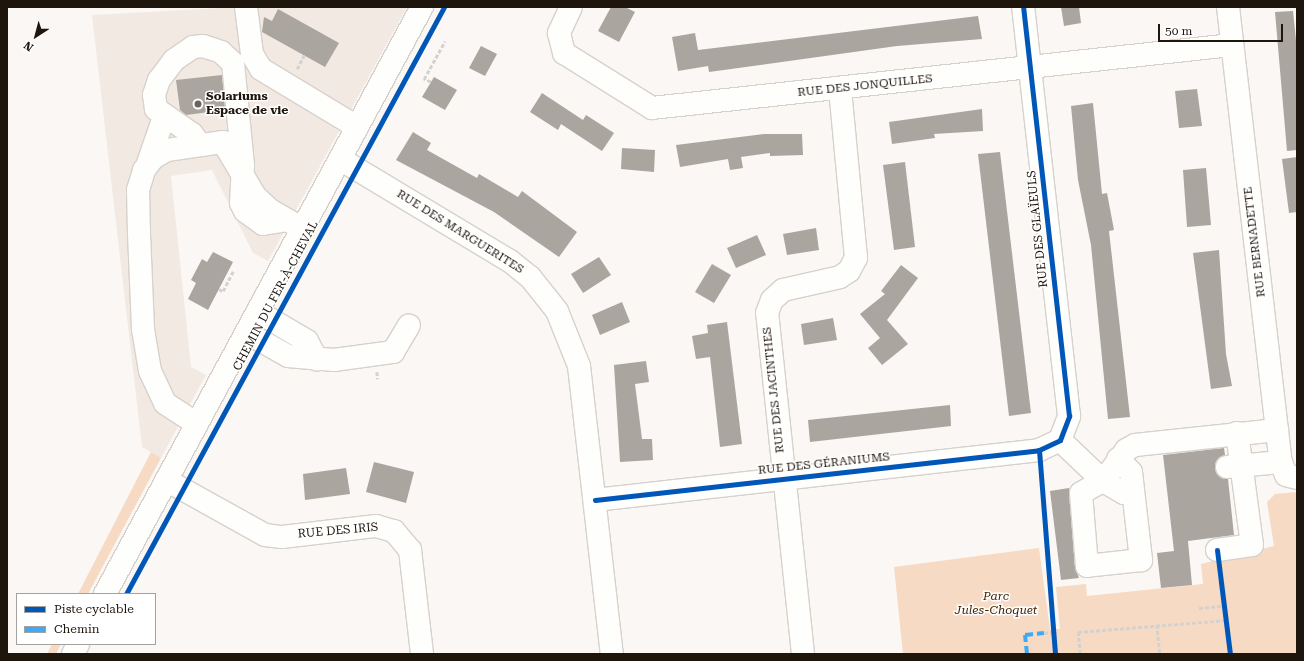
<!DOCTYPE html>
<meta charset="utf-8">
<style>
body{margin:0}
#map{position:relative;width:1304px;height:661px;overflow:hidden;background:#faf7f4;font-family:"Roboto Serif",serif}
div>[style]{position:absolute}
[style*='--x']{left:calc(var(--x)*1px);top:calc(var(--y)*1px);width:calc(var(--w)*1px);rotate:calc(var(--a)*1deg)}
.built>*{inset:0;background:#f2e9e2}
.green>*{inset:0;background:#f6dac3}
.building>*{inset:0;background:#aba5a0}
.path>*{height:2.5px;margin-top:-1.25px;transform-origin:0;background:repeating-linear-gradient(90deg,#d3d2d1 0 4px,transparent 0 6px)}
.roads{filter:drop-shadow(1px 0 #d7d1cb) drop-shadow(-1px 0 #d7d1cb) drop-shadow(0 1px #d7d1cb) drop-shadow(0 -1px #d7d1cb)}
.minor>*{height:22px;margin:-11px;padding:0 11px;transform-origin:11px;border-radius:11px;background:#fefefd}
.quiet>*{height:4px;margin-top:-2px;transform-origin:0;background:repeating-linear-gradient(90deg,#3fa9f5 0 8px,transparent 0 12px)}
.cycleway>*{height:5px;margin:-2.5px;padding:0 2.5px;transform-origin:2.5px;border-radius:2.5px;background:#0057b8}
.dots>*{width:11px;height:11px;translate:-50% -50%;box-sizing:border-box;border:2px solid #fff;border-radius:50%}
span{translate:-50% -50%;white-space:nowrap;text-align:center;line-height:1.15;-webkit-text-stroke:3px #fff;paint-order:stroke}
.street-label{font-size:12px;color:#1e150d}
.poi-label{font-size:12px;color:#1e150d;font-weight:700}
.left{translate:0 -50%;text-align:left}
.park-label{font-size:12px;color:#432100;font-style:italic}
.frame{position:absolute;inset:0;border:8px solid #1e150d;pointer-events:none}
.legend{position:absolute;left:16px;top:593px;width:140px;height:52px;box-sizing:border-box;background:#fff;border:1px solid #a5a19e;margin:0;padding:5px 7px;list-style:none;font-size:12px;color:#1e150d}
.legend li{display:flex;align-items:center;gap:8px;height:20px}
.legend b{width:20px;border:1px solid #a5a19e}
.north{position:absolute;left:16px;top:16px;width:40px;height:40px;-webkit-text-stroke:3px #fff;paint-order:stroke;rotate:216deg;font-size:11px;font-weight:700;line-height:16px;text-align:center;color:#1e150d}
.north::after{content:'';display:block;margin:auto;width:14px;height:18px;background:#1e150d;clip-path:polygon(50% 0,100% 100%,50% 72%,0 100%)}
.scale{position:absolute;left:1158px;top:24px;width:125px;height:18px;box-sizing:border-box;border:2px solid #1e150d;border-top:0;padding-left:5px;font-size:12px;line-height:14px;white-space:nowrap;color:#1e150d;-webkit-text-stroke:3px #fff;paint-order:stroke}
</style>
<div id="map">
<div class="built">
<i style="clip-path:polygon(240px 7px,407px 7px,268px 261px,253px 253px,212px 170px,171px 176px,191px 367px,206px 375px,161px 458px,142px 447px,92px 15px)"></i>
</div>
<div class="green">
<i style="clip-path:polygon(151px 452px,161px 458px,88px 594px,78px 594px)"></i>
<i style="clip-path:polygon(1297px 492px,1297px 654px,903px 654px,894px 567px,1039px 548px,1050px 629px,1060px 629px,1056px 587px,1086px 584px,1087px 596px,1203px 584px,1201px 564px,1274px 546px,1267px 502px,1275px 494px)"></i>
<i style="clip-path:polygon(52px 644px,61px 644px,56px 654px,47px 654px)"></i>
</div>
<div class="building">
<i style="clip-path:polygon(611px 7px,625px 7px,635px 12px,619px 42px,598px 31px)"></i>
<i style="clip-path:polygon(1061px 7px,1079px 7px,1081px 23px,1064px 26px)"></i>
<i style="clip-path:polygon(278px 9px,339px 43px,325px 67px,262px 32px,264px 17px,272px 21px)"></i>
<i style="clip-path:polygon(1293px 11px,1297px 50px,1297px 150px,1287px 151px,1275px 12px)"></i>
<i style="clip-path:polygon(978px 16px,982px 39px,897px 46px,709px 72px,708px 66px,678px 71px,672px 37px,695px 33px,698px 50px)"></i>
<i style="clip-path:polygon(481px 46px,497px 54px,485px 76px,469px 68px)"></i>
<i style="clip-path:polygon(222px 75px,225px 110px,186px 115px,180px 110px,176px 80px)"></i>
<i style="clip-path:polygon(434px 77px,457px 90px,445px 110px,422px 97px)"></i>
<i style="clip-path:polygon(1197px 89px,1202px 126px,1179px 128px,1175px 91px)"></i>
<i style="clip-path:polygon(542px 93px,583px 120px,586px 115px,614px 133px,602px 151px,561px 124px,558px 130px,530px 112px)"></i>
<i style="clip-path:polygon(1093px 103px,1102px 194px,1107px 193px,1114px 230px,1109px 231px,1130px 417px,1108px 419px,1091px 245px,1078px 180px,1071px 106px)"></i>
<i style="clip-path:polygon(982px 109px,983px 131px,934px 134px,935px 138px,892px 144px,889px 122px)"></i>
<i style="clip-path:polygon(413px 132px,431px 143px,427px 150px,477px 178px,479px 174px,518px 197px,522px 191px,577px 232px,559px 257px,494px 212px,396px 160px)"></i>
<i style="clip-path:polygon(764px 134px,802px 134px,803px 155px,770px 156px,770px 153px,741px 157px,743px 168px,730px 170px,728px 159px,680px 167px,676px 145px)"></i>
<i style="clip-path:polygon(622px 148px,655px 150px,654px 172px,621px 169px)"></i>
<i style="clip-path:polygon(1000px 152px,1031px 413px,1009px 416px,978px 154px)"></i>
<i style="clip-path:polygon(1297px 157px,1297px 212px,1289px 213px,1282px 159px)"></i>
<i style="clip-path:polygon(905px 162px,915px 247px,894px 250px,883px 165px)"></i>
<i style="clip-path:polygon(1206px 168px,1211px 225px,1187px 227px,1183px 170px)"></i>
<i style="clip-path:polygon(816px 228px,819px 250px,787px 255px,783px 234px)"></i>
<i style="clip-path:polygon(757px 235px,766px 255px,736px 268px,727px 248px)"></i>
<i style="clip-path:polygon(1219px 250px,1226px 354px,1232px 386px,1211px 389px,1193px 253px)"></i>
<i style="clip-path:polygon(213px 252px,233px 262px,208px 310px,188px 299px,196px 283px,191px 280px,202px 259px,207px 262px)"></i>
<i style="clip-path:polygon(599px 257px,611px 275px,583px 293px,571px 274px)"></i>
<i style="clip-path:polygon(712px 264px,731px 275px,714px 303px,695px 292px)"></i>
<i style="clip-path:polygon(901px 265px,918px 278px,887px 320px,908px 344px,882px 365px,868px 348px,880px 338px,860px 314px,885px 294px,881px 291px)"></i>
<i style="clip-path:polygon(622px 302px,630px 322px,600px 335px,592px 315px)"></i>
<i style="clip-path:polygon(833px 318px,837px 340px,804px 345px,801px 324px)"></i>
<i style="clip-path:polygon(727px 322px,742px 444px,720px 447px,710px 357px,696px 359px,692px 336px,708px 333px,707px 325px)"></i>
<i style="clip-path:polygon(646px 361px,649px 382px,635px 384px,642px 439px,652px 439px,653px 460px,620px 462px,614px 365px)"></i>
<i style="clip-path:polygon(950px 405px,951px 426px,810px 442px,808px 420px)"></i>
<i style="clip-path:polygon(1224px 448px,1225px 455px,1216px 461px,1215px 469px,1221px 478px,1228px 479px,1234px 535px,1188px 541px,1192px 585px,1161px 588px,1157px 553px,1174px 551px,1163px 455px)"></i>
<i style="clip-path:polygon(374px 462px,414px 472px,406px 503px,366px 492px)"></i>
<i style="clip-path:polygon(346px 468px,350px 494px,305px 500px,303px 474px)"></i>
<i style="clip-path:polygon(1069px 488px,1075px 567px,1079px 578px,1061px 580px,1050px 491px)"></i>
</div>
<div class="path">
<i style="--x:297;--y:69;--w:16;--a:-63"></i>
<i style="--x:431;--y:82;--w:8;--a:-157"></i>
<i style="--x:424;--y:79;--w:43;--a:-61.1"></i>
<i style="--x:219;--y:289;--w:4;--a:27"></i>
<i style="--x:223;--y:291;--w:22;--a:-63"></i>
<i style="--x:377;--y:372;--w:7;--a:82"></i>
<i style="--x:1199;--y:608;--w:25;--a:-5"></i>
<i style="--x:1157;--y:625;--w:29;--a:84"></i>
<i style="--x:1044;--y:633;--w:9;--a:-6"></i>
<i style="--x:1080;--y:654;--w:22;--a:-95"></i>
<i style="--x:1078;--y:632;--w:148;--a:-4.6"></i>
</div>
<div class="roads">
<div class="minor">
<i style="--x:246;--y:7;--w:47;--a:82.7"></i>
<i style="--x:252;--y:54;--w:17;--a:59"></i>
<i style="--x:261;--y:69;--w:112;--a:31.1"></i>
<i style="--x:571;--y:7;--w:29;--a:115"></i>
<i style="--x:559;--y:33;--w:21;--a:76"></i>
<i style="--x:564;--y:53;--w:104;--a:32"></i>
<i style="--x:652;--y:108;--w:583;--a:-6.2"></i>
<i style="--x:1228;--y:7;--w:458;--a:83.4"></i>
<i style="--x:1281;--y:462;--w:14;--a:69"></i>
<i style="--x:1286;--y:475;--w:11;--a:15"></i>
<i style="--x:200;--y:145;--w:14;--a:-126"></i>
<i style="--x:192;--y:134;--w:44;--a:-145.2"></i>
<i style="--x:156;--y:109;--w:14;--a:-98"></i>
<i style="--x:154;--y:95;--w:16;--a:-72"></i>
<i style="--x:159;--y:80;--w:25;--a:-53"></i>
<i style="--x:174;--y:60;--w:23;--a:-34"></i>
<i style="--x:193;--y:47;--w:10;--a:-6"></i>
<i style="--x:203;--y:46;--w:19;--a:18"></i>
<i style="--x:221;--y:52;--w:16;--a:43"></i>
<i style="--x:233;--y:63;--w:102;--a:84.4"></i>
<i style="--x:243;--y:165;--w:38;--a:93"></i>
<i style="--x:241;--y:203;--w:9;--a:63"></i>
<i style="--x:245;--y:211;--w:22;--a:36"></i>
<i style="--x:263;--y:224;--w:24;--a:-9"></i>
<i style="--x:340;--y:159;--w:198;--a:31"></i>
<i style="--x:510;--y:261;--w:26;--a:39"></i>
<i style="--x:530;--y:277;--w:43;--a:51.5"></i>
<i style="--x:557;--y:311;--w:59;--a:68.2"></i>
<i style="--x:579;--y:366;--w:290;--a:83.5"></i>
<i style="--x:148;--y:163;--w:49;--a:-70.8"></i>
<i style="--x:258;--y:312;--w:57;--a:30.6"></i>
<i style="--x:307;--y:341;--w:21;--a:62"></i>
<i style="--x:247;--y:333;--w:47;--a:29.3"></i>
<i style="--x:288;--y:356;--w:46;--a:5"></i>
<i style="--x:334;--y:360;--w:60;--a:-7.7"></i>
<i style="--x:393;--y:352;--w:31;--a:-59"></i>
<i style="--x:197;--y:424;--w:38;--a:-147"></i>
<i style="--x:165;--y:403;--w:35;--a:-115"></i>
<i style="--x:150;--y:371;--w:43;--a:-99.5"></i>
<i style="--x:143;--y:329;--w:96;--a:-92.4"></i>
<i style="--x:139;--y:233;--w:43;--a:-91.3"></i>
<i style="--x:138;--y:190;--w:21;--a:-73"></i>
<i style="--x:144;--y:170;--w:15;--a:-53"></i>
<i style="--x:153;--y:158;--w:16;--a:-30"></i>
<i style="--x:167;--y:150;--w:57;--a:-8.1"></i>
<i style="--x:223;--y:142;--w:63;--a:59.3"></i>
<i style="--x:255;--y:196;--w:21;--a:43"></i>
<i style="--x:270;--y:210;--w:38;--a:30"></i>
<i style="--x:1060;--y:440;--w:59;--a:43.6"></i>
<i style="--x:1103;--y:481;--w:39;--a:-53"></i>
<i style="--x:1126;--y:450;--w:10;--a:-29"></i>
<i style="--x:1135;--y:445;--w:143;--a:-6"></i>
<i style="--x:1118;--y:459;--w:18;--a:45"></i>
<i style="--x:1131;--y:472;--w:89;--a:83.5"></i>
<i style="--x:1141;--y:560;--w:54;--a:173.7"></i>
<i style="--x:1087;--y:566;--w:73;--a:-94.7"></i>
<i style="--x:1081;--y:493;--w:25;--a:-29"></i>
<i style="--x:1103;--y:481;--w:24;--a:30"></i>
<i style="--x:1124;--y:493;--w:9;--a:0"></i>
<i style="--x:1227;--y:467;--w:54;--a:-5.3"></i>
<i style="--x:166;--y:480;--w:113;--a:29.1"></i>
<i style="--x:265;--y:535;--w:17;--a:7"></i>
<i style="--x:282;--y:537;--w:95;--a:-6.7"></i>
<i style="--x:376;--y:526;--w:19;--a:16"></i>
<i style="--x:394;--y:531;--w:25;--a:50"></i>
<i style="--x:410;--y:550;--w:105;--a:83.4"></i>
<i style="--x:595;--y:500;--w:447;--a:-6.4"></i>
<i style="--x:1039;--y:450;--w:23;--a:-25"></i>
<i style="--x:1060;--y:440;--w:26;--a:-69"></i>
<i style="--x:1069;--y:416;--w:412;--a:-96.4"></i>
<i style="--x:1217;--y:550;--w:35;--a:-8"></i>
<i style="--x:1252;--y:545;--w:113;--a:-97.6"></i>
<i style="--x:105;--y:594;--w:667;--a:-61.63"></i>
<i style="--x:73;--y:654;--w:11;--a:-63"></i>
<i style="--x:803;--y:654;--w:343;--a:-96"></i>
<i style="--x:767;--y:313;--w:14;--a:-69"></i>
<i style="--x:772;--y:300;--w:15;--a:-42"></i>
<i style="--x:783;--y:290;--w:58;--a:-12.8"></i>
<i style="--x:840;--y:277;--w:11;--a:-34"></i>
<i style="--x:849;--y:271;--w:15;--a:-62"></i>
<i style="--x:856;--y:258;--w:171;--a:-95.4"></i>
</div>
</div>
<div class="quiet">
<i style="--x:1027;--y:654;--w:19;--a:-96"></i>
<i style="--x:1025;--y:635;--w:19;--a:-6"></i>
</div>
<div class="cycleway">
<i style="--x:1039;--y:450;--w:205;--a:85.5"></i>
<i style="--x:595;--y:500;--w:447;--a:-6.4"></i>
<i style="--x:1039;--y:450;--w:23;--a:-25"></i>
<i style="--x:1060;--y:440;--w:26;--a:-69"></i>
<i style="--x:1069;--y:416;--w:412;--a:-96.4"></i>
<i style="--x:1217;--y:550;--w:105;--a:82.9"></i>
<i style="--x:126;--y:594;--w:668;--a:-61.55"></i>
</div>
<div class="dots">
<i style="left:198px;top:104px;background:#6b645e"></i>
</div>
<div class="street-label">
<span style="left:865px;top:86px;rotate:-6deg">RUE DES JONQUILLES</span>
<span style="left:1038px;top:229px;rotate:-96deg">RUE DES GLAÏEULS</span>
<span style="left:460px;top:232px;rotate:32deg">RUE DES MARGUERITES</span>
<span style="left:1255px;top:242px;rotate:-97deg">RUE BERNADETTE</span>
<span style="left:276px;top:296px;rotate:-62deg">CHEMIN DU FER-À-CHEVAL</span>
<span style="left:774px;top:390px;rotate:-96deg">RUE DES JACINTHES</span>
<span style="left:824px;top:464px;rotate:-6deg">RUE DES GÉRANIUMS</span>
<span style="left:338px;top:531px;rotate:-5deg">RUE DES IRIS</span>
</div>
<div class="poi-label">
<span class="left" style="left:206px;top:104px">Solariums<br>Espace de vie</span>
</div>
<div class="park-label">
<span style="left:996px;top:604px">Parc<br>Jules-Choquet</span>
</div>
<div class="frame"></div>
<ul class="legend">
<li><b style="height:5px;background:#0057b8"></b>Piste cyclable</li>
<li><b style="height:5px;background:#3fa9f5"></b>Chemin</li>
</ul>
<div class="north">N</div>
<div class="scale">50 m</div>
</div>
